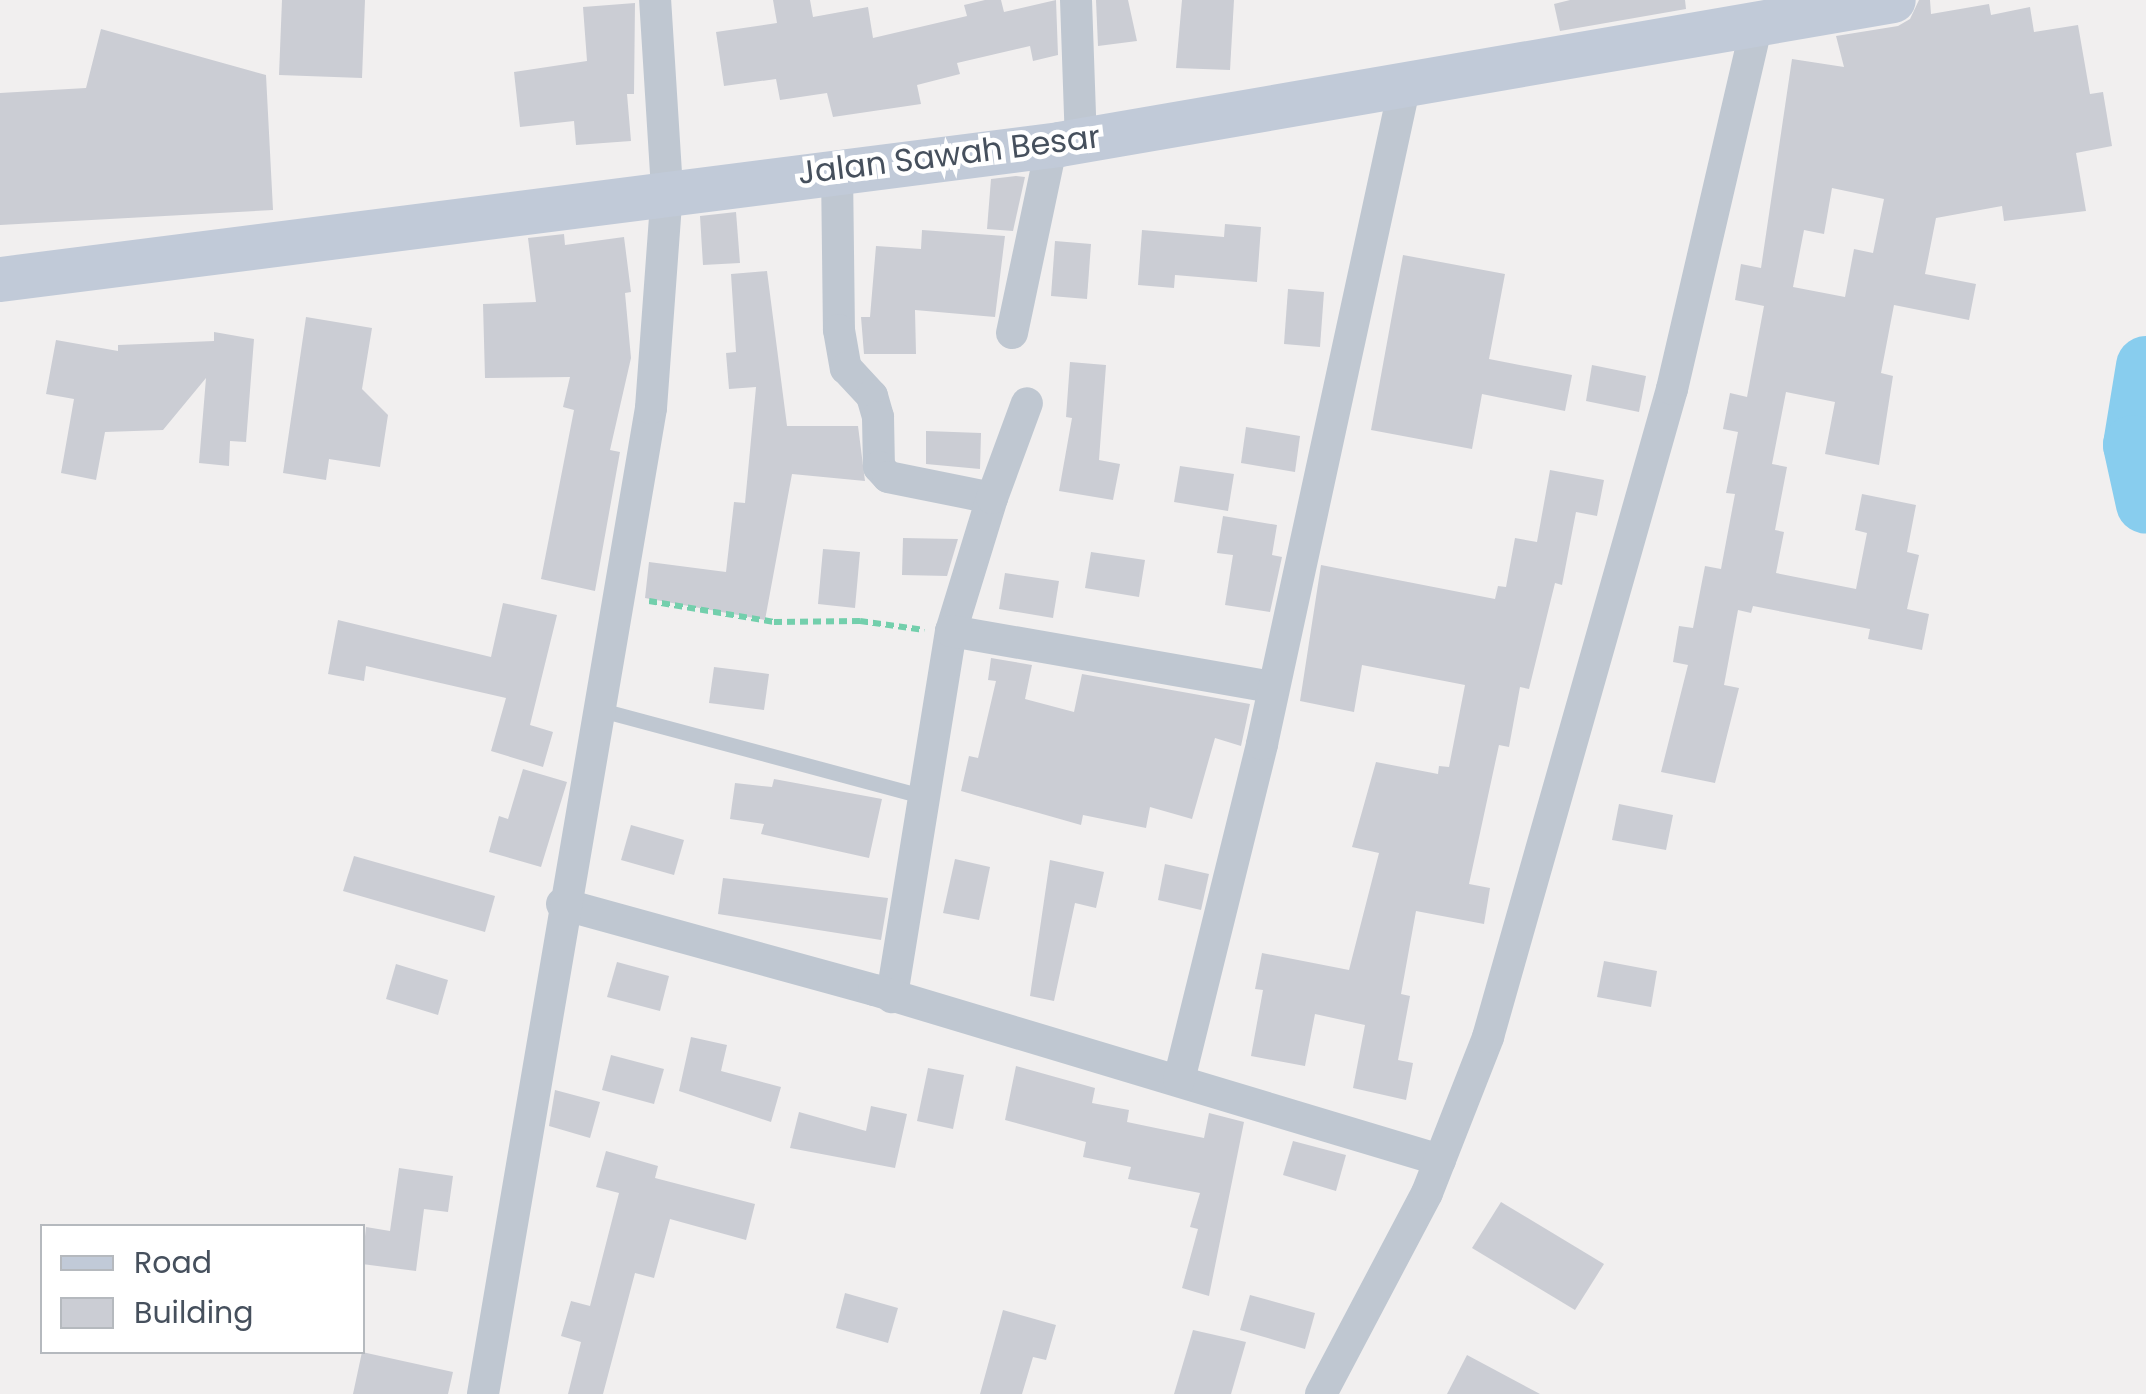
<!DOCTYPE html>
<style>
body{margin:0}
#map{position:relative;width:2146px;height:1394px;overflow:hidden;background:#f1efef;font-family:Poppins,sans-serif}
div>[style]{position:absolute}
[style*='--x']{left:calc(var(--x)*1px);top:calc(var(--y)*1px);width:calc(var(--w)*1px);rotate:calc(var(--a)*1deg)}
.river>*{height:60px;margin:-30px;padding:0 30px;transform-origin:30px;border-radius:30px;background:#88cdee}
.building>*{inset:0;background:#cbcdd4}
.path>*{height:6px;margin-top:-3px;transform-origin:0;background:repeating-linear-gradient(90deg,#73cfac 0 8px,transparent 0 13px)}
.service>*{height:15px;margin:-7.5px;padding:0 7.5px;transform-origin:7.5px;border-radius:7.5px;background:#bfc7d1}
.minor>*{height:32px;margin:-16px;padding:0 16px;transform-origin:16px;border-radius:16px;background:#bfc7d1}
.secondary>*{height:45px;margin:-22.5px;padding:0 22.5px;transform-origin:22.5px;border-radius:22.5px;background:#c1cad8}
span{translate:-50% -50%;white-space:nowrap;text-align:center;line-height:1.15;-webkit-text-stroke:9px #fff;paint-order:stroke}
.street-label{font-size:32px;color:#46505d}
.legend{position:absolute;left:40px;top:1224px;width:325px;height:130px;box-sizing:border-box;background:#fff;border:2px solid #b5b9be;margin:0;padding:12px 18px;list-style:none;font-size:30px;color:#46505d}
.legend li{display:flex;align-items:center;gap:20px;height:50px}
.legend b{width:50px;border:2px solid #b5b9be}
</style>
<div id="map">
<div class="river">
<i style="--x:2146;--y:366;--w:80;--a:99.3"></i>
<i style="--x:2133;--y:445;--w:60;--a:77.6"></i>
</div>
<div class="building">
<i style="clip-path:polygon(282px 0,365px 0,362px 78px,279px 75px)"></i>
<i style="clip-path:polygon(773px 0,810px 0,813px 17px,868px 7px,873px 38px,967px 16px,964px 5px,985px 0,1001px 0,1004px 12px,1056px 0,1058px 55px,1033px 61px,1030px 46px,957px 63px,960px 74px,917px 85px,921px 104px,833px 117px,827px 93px,780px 100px,776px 79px,724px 86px,716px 32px,777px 23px)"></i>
<i style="clip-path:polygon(1096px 0,1128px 0,1137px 41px,1098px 46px)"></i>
<i style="clip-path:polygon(1182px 0,1234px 0,1230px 70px,1176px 68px)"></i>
<i style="clip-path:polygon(1570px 0,1685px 0,1686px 9px,1560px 31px,1554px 4px)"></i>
<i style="clip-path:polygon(evenodd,1919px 0,1930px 0,1931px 14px,1989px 4px,1991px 15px,2030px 7px,2034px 32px,2078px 25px,2090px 94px,2103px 92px,2112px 146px,2076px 153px,2086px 211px,2004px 221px,2002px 206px,1936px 218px,1925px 274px,1976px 284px,1969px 320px,1894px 305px,1881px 373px,1893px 376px,1879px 465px,1825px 454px,1835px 402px,1786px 392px,1772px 464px,1787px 467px,1775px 530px,1784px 532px,1776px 573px,1856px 589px,1867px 533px,1855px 530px,1862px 494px,1916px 505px,1907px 552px,1919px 555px,1907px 609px,1929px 614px,1922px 650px,1868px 639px,1870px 629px,1753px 606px,1751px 613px,1738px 610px,1724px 685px,1739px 688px,1715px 783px,1661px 772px,1688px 665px,1673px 662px,1679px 626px,1693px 628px,1705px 566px,1721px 569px,1735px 494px,1726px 493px,1738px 432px,1723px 429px,1730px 393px,1747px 397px,1764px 306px,1735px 300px,1741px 264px,1761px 268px,1792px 59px,1844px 67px,1836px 36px,1898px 26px,1910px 19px,1919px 0,1832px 188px,1884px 199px,1873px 253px,1854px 249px,1845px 297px,1793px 287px,1804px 230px,1824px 234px,1832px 188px)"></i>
<i style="clip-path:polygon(635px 3px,634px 94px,627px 94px,631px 141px,576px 145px,574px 121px,520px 127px,514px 72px,587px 61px,583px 7px)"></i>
<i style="clip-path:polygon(101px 29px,266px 75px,273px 210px,0 225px,0 93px,86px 88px)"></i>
<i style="clip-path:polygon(1016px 176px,1025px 177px,1013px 231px,987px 229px,991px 179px)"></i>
<i style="clip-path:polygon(736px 212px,740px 263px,703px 265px,700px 216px)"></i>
<i style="clip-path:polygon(1225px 224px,1261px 227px,1257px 282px,1175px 275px,1174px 288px,1138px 285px,1142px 230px,1224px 237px)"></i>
<i style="clip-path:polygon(922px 230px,1005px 236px,995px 317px,915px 310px,916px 354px,864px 354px,861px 317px,870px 317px,876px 246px,921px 249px)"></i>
<i style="clip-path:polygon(564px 234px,565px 245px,624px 237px,631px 292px,625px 293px,631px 358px,610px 450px,620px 452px,595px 591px,541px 579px,574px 410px,563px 407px,570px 377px,485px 378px,483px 304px,536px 302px,528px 238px)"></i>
<i style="clip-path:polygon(1055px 241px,1091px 244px,1087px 299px,1051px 296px)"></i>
<i style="clip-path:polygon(1403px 255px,1505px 274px,1489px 359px,1572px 375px,1565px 411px,1482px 394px,1472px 449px,1371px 430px)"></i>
<i style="clip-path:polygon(767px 271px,787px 426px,858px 426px,865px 481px,792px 474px,765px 620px,645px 598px,649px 562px,726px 572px,734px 502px,745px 503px,756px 387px,729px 389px,726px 353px,736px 352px,731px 274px)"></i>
<i style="clip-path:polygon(1288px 289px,1324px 292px,1320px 347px,1284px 344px)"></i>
<i style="clip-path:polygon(306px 317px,372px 328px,362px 389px,388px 415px,380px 467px,329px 459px,326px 480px,283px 473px)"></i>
<i style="clip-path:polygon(214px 332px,254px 339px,246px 442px,230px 441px,229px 466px,199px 463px,206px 378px,163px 430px,105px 432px,96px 480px,61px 473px,74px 399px,46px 394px,56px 340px,118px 351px,118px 345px,214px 341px)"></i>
<i style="clip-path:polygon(1070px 362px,1106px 365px,1099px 460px,1120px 464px,1113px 500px,1059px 491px,1072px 418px,1066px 417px)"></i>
<i style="clip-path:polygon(1592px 365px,1646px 376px,1639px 412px,1586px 401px)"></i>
<i style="clip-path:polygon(1246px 427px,1300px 436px,1295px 472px,1241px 463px)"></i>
<i style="clip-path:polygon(926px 431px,981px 433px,980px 469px,926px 464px)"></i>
<i style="clip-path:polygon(1180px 466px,1234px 474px,1228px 511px,1174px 502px)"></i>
<i style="clip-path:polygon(1550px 470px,1604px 480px,1597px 516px,1576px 512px,1562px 585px,1555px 583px,1529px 689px,1520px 687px,1509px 747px,1499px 745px,1469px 884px,1490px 888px,1484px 924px,1416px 911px,1401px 994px,1410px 996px,1398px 1060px,1413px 1063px,1406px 1100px,1353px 1088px,1365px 1025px,1315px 1014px,1305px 1066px,1251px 1056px,1263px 990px,1255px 989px,1262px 953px,1349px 970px,1379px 853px,1352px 847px,1376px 762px,1438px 774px,1439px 766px,1449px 767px,1465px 685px,1362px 665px,1354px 712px,1300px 701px,1321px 565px,1495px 599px,1498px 586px,1506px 587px,1515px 538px,1537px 542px)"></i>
<i style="clip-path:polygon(1223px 516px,1277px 525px,1272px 555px,1282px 557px,1270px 612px,1225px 605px,1233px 555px,1217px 553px)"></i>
<i style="clip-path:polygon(903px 538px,958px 539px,947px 576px,902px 575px)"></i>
<i style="clip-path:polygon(823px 549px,860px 552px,855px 608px,818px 604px)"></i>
<i style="clip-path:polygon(1091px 552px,1145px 560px,1139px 597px,1085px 588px)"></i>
<i style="clip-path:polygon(1005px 573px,1059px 581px,1053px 618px,999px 609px)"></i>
<i style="clip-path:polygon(503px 603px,557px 615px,530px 725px,553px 732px,543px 767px,491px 751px,506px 698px,366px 666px,364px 681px,328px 674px,338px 620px,491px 657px)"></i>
<i style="clip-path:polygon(991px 658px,1032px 665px,1025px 699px,1074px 712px,1082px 674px,1250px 704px,1241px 746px,1215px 738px,1192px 819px,1150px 807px,1146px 828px,1083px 815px,1081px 825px,961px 791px,969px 756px,978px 758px,996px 681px,988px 680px)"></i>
<i style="clip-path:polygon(714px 667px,769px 674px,764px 710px,709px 703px)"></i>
<i style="clip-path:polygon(523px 769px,567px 782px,541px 867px,489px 852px,499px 816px,508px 819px)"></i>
<i style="clip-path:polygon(774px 779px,882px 799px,869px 858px,761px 834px,764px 824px,730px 819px,735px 783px,772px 787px)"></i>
<i style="clip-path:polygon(1619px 804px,1673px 815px,1666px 850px,1612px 840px)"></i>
<i style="clip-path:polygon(631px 825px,684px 840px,674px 875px,621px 860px)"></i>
<i style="clip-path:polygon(354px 856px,495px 896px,485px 932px,343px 891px)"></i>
<i style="clip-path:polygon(955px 859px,990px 867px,979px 920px,943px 913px)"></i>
<i style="clip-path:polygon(1050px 860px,1104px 872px,1096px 908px,1075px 903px,1054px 1001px,1030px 996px)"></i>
<i style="clip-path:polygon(1165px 864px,1209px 874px,1201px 910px,1158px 900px)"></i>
<i style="clip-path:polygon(723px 878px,888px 898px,881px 940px,718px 914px)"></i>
<i style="clip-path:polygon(1604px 961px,1657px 971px,1651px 1007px,1597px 997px)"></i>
<i style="clip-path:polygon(617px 962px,669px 976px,660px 1011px,607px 997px)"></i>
<i style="clip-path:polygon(396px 964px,448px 980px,438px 1015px,386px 999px)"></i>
<i style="clip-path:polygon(691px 1037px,727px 1045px,721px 1071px,781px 1087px,771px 1122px,679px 1091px)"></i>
<i style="clip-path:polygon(611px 1055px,664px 1069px,654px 1104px,602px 1090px)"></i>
<i style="clip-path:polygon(1016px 1066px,1095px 1088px,1092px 1103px,1129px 1110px,1127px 1122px,1204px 1138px,1209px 1113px,1244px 1122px,1209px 1296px,1182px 1288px,1198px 1229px,1190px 1227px,1200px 1193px,1128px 1179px,1131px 1167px,1083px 1157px,1086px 1142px,1005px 1120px)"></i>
<i style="clip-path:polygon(928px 1068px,964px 1075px,953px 1129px,917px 1121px)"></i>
<i style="clip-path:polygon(555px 1090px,600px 1102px,590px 1138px,549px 1126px)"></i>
<i style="clip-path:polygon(871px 1106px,907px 1114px,895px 1168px,790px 1148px,799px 1112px,866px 1131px)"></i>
<i style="clip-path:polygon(1293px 1141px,1346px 1155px,1336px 1191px,1283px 1175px)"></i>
<i style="clip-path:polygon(606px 1151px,658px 1166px,655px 1178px,755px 1204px,746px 1240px,670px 1219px,654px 1278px,635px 1273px,603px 1394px,568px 1394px,581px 1342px,561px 1336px,571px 1301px,590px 1306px,619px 1193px,596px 1187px)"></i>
<i style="clip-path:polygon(399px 1168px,453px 1176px,448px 1212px,424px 1209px,416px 1271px,362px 1264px,366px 1227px,390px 1231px)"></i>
<i style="clip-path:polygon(1501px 1202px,1604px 1264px,1575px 1310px,1472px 1248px)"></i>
<i style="clip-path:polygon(845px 1293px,898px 1308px,888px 1343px,836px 1328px)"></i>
<i style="clip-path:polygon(1250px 1295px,1315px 1313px,1305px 1349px,1240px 1330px)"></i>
<i style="clip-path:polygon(1003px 1310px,1056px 1325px,1046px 1360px,1033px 1357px,1022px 1394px,980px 1394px)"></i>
<i style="clip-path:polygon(1193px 1330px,1246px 1342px,1231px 1394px,1174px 1394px)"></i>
<i style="clip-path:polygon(362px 1352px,453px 1372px,448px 1394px,353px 1394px)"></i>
<i style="clip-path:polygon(1467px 1355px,1540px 1394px,1447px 1394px)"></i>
</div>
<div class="path">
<i style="--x:649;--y:601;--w:127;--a:9.5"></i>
<i style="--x:774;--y:622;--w:86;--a:-0.7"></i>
<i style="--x:860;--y:621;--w:65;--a:8"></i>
</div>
<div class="service">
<i style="--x:601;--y:710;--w:332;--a:15"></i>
</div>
<div class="minor">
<i style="--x:1076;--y:0;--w:140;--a:88"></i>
<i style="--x:837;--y:170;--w:160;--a:89.3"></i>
<i style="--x:839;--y:330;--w:39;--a:80"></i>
<i style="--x:846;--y:368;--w:38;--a:47"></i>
<i style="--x:872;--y:396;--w:22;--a:74"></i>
<i style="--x:878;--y:417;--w:50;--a:88.9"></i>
<i style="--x:879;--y:467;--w:13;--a:48"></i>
<i style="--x:888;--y:477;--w:106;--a:11.4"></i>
<i style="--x:992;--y:498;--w:139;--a:107.1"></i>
<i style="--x:951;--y:631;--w:371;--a:99.2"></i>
<i style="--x:1012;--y:333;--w:193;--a:-78.1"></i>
<i style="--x:992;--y:498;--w:101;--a:-69.8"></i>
<i style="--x:951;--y:631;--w:325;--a:9.9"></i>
<i style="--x:562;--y:904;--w:324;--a:15.4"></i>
<i style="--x:874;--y:990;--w:591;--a:16.72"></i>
<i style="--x:1179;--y:1080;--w:346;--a:-76.1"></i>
<i style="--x:1262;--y:744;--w:675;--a:-77.77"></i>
<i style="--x:483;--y:1394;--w:1000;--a:-80.33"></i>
<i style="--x:651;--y:408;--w:220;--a:-85.8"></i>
<i style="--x:667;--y:189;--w:189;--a:-93.6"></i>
<i style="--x:1321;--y:1394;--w:227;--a:-62.2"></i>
<i style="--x:1427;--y:1193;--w:168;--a:-68.6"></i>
<i style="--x:1488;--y:1037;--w:674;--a:-74.15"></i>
<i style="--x:1672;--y:389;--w:374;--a:-76.9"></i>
</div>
<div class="secondary">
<i style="--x:0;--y:279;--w:1068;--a:-7.26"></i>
<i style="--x:1059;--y:144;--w:846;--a:-9.8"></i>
</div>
<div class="street-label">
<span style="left:949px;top:155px;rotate:-7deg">Jalan Sawah Besar</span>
</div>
<ul class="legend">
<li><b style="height:12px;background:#c1cad8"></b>Road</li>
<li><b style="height:28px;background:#cbcdd4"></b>Building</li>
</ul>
</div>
